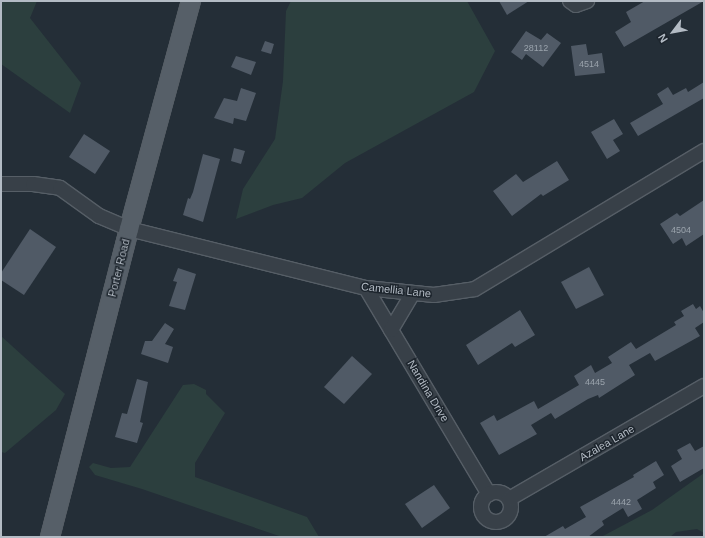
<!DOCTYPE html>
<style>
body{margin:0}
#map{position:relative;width:705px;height:538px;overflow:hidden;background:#242e37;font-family:Helvetica,sans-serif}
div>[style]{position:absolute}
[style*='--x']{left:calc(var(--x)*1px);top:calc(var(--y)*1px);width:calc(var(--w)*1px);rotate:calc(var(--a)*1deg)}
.green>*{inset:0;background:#2c3f3e}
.building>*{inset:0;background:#505a66}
.roads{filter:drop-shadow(1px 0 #565e66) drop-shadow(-1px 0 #565e66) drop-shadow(0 1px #565e66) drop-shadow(0 -1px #565e66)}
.minor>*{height:14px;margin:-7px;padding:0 7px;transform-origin:7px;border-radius:7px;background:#384048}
.minor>.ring{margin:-7px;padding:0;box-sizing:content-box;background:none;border:14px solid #384048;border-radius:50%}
.major>*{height:18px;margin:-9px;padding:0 9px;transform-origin:9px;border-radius:9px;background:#565f68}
span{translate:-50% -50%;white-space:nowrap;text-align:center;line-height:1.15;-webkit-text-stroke:3px #1d252d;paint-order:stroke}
.number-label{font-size:9px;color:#9aa3ac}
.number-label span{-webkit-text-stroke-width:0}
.street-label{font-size:11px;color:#b3bbc4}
.frame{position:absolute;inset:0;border:2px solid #b3bbc4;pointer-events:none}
.north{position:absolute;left:653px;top:12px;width:40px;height:40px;-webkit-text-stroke:3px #1d252d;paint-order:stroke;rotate:238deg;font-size:11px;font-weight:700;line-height:16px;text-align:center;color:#b3bbc4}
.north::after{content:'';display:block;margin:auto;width:14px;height:18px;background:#b3bbc4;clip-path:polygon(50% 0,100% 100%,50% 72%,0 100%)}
</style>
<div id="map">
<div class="green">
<i style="clip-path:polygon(1px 1px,37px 1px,30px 18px,81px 83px,70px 113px,1px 64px)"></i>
<i style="clip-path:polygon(291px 1px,467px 1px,495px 51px,474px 92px,345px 163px,302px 198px,273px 205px,236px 219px,243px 189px,275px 139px,283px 81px,286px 11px)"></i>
<i style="clip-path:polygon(1px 336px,65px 394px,56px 410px,5px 453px,1px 452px)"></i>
<i style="clip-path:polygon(194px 384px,206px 390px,206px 394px,225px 413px,195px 463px,195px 477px,307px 517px,319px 537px,282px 537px,142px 489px,95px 475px,89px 467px,93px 463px,111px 468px,130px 467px,183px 385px)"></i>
<i style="clip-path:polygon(704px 473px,704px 533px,697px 529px,676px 532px,670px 537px,601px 537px,652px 510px)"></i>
</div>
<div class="building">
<i style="clip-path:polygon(499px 1px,529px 1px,507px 15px)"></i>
<i style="clip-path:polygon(645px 1px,704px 1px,624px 47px,615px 32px,631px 22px,626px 12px)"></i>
<i style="clip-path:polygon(526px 31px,541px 40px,547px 33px,561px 43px,543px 67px,526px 54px,522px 60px,511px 52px)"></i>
<i style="clip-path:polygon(265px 41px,274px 44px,271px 54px,261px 51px)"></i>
<i style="clip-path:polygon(586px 44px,588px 55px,602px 53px,605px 73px,575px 76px,571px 46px)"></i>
<i style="clip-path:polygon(236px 56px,256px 62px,251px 75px,231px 67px)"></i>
<i style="clip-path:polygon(704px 82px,704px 98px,638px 136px,630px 123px,663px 104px,657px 94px,668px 87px,673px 95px,686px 88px,688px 92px)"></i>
<i style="clip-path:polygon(241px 88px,256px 93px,246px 121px,234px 118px,233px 124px,214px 118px,224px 98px,237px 101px)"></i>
<i style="clip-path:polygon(614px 119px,623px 134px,613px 140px,620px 151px,607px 159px,591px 132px)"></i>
<i style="clip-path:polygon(84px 134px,110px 151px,95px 174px,69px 157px)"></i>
<i style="clip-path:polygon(234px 148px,245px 151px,241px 164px,231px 161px)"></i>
<i style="clip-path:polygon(203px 154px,220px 159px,203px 222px,183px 215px,188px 198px,190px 199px,193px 192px)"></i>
<i style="clip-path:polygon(557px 161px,569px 180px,543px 196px,541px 194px,512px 216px,493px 191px,516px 174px,523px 182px)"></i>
<i style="clip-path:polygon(704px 200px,704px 234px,686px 246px,682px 238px,673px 244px,660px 224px,677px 213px,680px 216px)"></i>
<i style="clip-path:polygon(30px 229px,56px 247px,24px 295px,1px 280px,1px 273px)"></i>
<i style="clip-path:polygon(589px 267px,604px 295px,576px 309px,561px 282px)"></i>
<i style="clip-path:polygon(178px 268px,196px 274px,185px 310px,169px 306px,177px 282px,173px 281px)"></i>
<i style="clip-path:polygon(693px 304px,696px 309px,700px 306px,704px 313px,704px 322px,695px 328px,700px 336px,655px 361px,650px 353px,629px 365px,635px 375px,599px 398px,598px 395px,588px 399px,555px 419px,551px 413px,531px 425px,537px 434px,499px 455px,480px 423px,494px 415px,497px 421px,534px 401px,538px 409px,579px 385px,574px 376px,591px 365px,595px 373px,612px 363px,608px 357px,631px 342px,636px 349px,676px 325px,674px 322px,684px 316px,681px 311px)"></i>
<i style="clip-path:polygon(520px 310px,535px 335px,515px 347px,512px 343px,478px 365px,466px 345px)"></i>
<i style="clip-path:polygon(165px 323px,174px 329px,165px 344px,173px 347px,168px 363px,141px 354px,145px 341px,152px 341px)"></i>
<i style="clip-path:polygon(352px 356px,372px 374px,344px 404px,324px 387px)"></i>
<i style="clip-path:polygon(137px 379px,148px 382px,140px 422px,143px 423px,137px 443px,115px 437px,122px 413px,127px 414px)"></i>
<i style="clip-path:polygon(690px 443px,695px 451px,704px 446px,704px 468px,680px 482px,671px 466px,682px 459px,677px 450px)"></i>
<i style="clip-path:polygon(656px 461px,664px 475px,653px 482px,656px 488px,637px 500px,642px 509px,628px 517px,623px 508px,602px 521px,604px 525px,588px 537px,544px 537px,563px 526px,565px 529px,586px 517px,580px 507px,634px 477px,633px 475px)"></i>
<i style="clip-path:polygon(434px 485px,450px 508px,422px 528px,405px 504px)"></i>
</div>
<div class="roads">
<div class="minor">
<i style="--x:570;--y:1;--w:7;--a:34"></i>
<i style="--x:576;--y:5;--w:12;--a:-20"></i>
<i style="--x:1;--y:184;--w:32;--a:0"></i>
<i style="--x:33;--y:184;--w:27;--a:8"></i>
<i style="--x:60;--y:188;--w:48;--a:35.7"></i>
<i style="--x:99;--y:216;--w:33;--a:23"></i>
<i style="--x:129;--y:229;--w:244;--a:14"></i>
<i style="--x:366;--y:288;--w:68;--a:5.9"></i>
<i style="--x:434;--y:295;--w:41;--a:-8.3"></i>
<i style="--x:475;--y:289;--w:267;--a:-31.1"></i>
<i style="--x:366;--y:288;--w:240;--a:59.2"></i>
<i style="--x:391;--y:330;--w:43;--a:-59.3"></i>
<i class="ring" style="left:481px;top:492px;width:16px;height:16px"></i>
<i style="--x:509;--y:499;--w:225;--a:-30.1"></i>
</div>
<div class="major">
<i style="--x:50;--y:537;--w:318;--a:-75.6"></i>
<i style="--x:129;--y:229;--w:236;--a:-74.8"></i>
</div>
</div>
<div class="number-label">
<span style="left:536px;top:48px">28112</span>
<span style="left:589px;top:64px">4514</span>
<span style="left:681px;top:230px">4504</span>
<span style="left:595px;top:382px">4445</span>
<span style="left:621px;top:502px">4442</span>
</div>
<div class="street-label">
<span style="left:119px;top:268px;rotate:-76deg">Porter Road</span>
<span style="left:396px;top:290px;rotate:6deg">Camellia Lane</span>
<span style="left:428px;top:391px;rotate:59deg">Nandina Drive</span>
<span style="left:607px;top:443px;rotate:-30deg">Azalea Lane</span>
</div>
<div class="frame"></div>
<div class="north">N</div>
</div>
